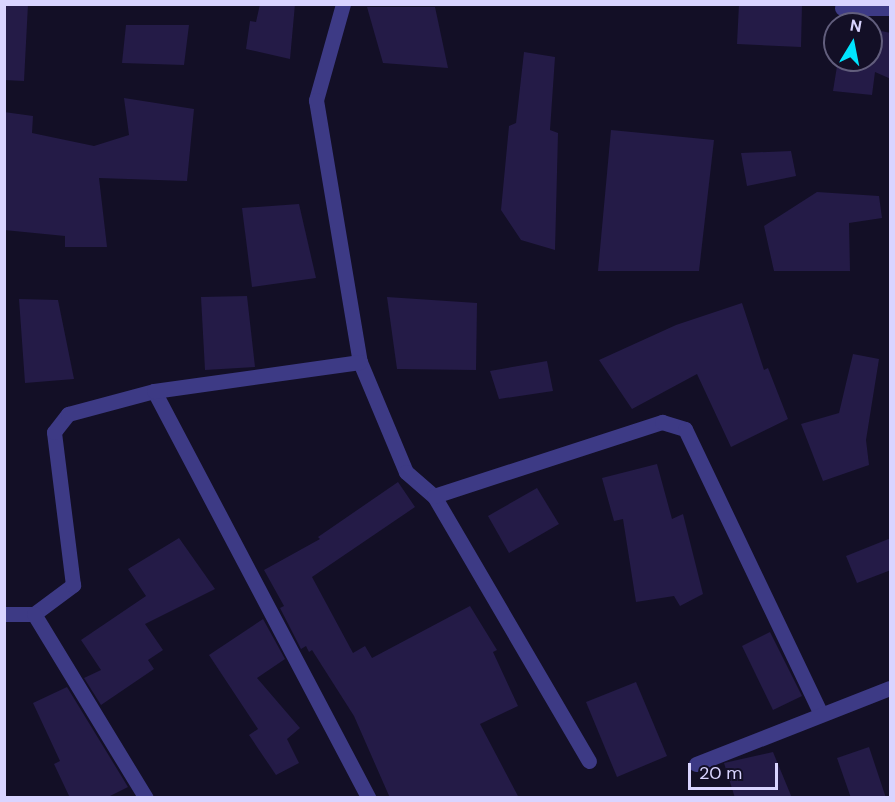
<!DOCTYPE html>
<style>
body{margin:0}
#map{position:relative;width:895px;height:802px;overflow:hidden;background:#130f26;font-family:"DM Sans",sans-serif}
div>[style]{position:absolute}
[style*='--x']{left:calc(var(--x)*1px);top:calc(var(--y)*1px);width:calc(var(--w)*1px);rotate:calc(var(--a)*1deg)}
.building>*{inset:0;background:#241b47}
.minor>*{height:15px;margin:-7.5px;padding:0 7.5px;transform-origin:7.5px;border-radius:7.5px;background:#3d3a85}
span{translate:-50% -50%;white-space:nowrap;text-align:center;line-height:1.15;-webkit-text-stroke:5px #130f26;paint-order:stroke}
.frame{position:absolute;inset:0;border:6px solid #d9d4ff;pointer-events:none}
.north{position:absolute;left:823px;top:12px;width:60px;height:60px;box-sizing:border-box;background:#130f26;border:2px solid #625e7d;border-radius:50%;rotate:10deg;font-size:16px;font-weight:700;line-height:24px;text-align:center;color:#d9d4ff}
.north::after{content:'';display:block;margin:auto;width:21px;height:27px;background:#00e5ff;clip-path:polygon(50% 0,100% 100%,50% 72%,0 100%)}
.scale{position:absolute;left:688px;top:763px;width:90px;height:27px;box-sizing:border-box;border:3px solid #d9d4ff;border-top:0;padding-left:8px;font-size:18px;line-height:21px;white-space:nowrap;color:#d9d4ff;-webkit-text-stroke:4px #130f26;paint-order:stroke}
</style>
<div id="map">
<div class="building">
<i style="clip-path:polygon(4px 4px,28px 4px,24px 81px,4px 80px)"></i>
<i style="clip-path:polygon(260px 4px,295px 4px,290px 59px,246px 49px,250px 21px,256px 22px)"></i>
<i style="clip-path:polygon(739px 4px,802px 4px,801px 47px,737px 44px)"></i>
<i style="clip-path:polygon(367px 7px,435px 7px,448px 68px,383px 63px)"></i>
<i style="clip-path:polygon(126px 25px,189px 25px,184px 65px,122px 63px)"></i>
<i style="clip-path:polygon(871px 29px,891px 33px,891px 79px,875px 72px,872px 95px,833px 91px,838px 60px,871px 60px)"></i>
<i style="clip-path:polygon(524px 52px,555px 57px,550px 130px,558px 133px,555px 250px,521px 240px,501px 210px,509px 126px,516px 123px)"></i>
<i style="clip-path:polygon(124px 98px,194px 109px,187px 181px,99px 178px,107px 247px,65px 247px,65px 236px,4px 230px,4px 112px,33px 116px,32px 133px,94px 146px,129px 135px)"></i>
<i style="clip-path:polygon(611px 130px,714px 140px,699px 271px,598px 271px)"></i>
<i style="clip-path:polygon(791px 151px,796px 176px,747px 186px,741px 153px)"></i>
<i style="clip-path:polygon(817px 192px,879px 196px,882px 218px,849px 223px,850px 271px,774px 271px,764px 226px)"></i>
<i style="clip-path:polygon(299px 204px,316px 278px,252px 287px,242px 208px)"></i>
<i style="clip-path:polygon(247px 296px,255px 367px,205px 370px,201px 297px)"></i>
<i style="clip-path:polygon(387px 297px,477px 303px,476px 370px,397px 369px)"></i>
<i style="clip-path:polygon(19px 299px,58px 300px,74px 379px,25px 383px)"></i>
<i style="clip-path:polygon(742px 303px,764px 370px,768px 368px,788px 419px,731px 447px,697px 374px,632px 409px,599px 360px,676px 325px)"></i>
<i style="clip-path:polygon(853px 354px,879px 359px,866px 440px,869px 465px,823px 481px,801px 424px,839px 413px)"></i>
<i style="clip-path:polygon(547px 361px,553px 391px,499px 399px,490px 371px)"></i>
<i style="clip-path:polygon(657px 464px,672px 519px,683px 514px,703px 594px,680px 606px,674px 596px,636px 602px,623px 519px,614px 521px,602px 478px)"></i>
<i style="clip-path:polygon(398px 482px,415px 507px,312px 577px,353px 653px,365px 646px,372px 658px,470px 606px,497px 650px,493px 652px,518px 706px,480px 724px,519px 798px,390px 798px,354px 716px,312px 650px,309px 652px,306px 646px,301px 649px,280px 608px,284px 606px,264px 570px,320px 539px,318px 537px)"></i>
<i style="clip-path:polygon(537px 488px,559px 524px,509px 553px,488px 516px)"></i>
<i style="clip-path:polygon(179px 538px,215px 589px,145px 624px,163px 650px,148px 660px,154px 669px,101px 705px,84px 678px,101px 670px,81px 640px,146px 596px,128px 569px)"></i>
<i style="clip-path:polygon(891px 538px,891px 570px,857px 583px,846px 556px)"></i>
<i style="clip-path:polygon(263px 619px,285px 659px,257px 678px,300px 728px,287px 739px,299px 763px,276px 775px,249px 735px,258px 729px,209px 655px)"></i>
<i style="clip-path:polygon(770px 632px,802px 696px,773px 710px,742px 646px)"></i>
<i style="clip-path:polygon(636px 682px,667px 756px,617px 777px,586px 702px)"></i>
<i style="clip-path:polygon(67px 687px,128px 787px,106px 798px,70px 798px,54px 764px,60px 761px,33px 703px)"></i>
<i style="clip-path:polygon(869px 747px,886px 798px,851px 798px,837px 758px)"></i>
<i style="clip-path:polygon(773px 752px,792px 798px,735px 798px,724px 763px)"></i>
</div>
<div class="minor">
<i style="--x:343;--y:4;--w:100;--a:105.7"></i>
<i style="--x:316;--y:100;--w:266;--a:80.5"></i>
<i style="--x:360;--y:362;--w:119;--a:67.3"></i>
<i style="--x:406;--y:472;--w:37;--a:41"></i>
<i style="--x:434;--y:496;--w:307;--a:59.7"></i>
<i style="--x:842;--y:8;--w:48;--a:0"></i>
<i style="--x:154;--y:391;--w:460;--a:62.2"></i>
<i style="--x:434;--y:496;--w:240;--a:-18"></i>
<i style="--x:662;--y:422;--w:24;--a:17"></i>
<i style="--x:685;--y:429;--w:316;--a:64.5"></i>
<i style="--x:4;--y:614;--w:30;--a:0"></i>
<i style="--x:34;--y:614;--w:49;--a:-36.6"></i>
<i style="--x:73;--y:585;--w:154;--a:-97.1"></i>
<i style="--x:54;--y:432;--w:23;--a:-52"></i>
<i style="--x:68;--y:414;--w:89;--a:-15"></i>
<i style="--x:154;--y:391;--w:208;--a:-8"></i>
<i style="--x:34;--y:614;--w:215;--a:58.7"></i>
<i style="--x:696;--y:764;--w:208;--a:-21.4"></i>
</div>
<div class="frame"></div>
<div class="north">N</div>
<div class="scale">20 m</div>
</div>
